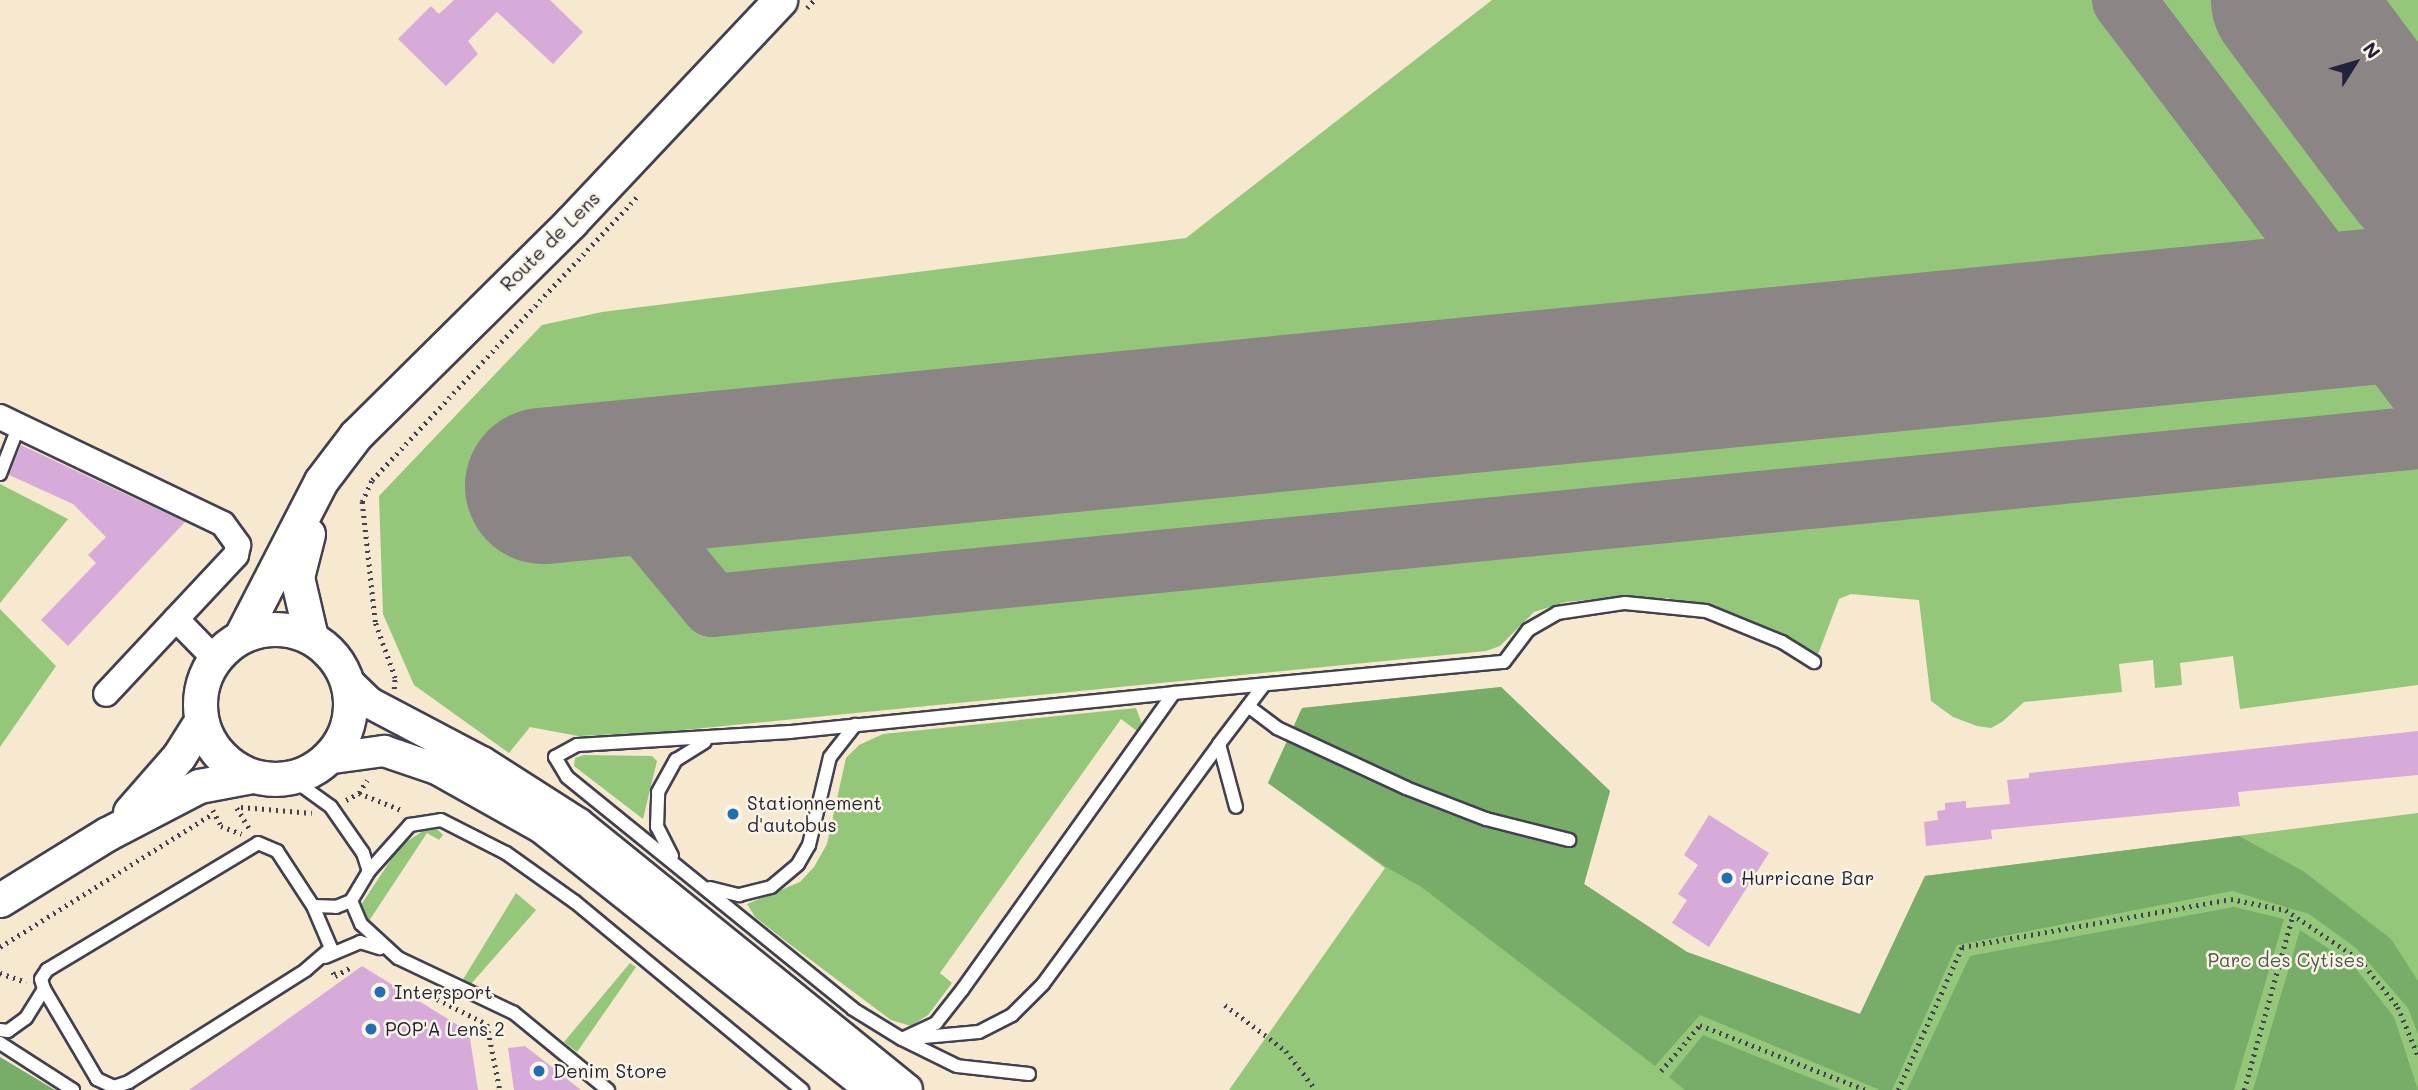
<!DOCTYPE html>
<style>
body{margin:0}
#map{position:relative;width:2418px;height:1090px;overflow:hidden;background:#f7e8d0;font-family:Mali,sans-serif}
div>[style]{position:absolute}
[style*='--x']{left:calc(var(--x)*1px);top:calc(var(--y)*1px);width:calc(var(--w)*1px);rotate:calc(var(--a)*1deg)}
.green>*{inset:0;background:#94c779}
.forest>*{inset:0;background:#77ac69}
.taxiway>*{height:63px;margin:-31.5px;padding:0 31.5px;transform-origin:31.5px;border-radius:31.5px;background:#8c8586}
.runway>*{height:156px;margin:-78px;padding:0 78px;transform-origin:78px;border-radius:78px;background:#8c8586}
.building>*{inset:0;background:#d7abd9}
.path>*{height:4.5px;margin-top:-2.25px;transform-origin:0;background:repeating-linear-gradient(90deg,#424051 0 2px,transparent 0 7px)}
.roads{filter:drop-shadow(2px 0 #424051) drop-shadow(-2px 0 #424051) drop-shadow(0 2px #424051) drop-shadow(0 -2px #424051)}
.service>*{height:12px;margin:-6px;padding:0 6px;transform-origin:6px;border-radius:6px;background:#fff}
.minor>*{height:24px;margin:-12px;padding:0 12px;transform-origin:12px;border-radius:12px;background:#fff}
.tertiary>*{height:30px;margin:-15px;padding:0 15px;transform-origin:15px;border-radius:15px;background:#fff}
.secondary>*{height:33px;margin:-16.5px;padding:0 16.5px;transform-origin:16.5px;border-radius:16.5px;background:#fff}
.secondary>.ring{margin:-16.5px;padding:0;box-sizing:content-box;background:none;border:33px solid #fff;border-radius:50%}
.dots>*{width:19px;height:19px;translate:-50% -50%;box-sizing:border-box;border:4px solid #fcf5e5;border-radius:50%}
span{translate:-50% -50%;white-space:nowrap;text-align:center;line-height:1.15;-webkit-text-stroke:5px #fcf5e5;paint-order:stroke}
.street-label{font-size:19px;color:#22223b}
.poi-label{font-size:19px;color:#22223b}
.left{translate:0 -50%;text-align:left}
.park-label{font-size:19px;color:#4a5c51}
.north{position:absolute;left:2320px;top:28px;width:70px;height:70px;-webkit-text-stroke:5px #fcf5e5;paint-order:stroke;rotate:53deg;font-size:19px;font-weight:700;line-height:28px;text-align:center;color:#22223b}
.north::after{content:'';display:block;margin:auto;width:24px;height:32px;background:#22223b;clip-path:polygon(50% 0,100% 100%,50% 72%,0 100%)}
</style>
<div id="map">
<div class="green">
<i style="clip-path:polygon(1492px 0,2418px 0,2418px 685px,2240px 709px,2233px 656px,2180px 663px,2182px 685px,2155px 688px,2153px 660px,2119px 664px,2122px 692px,2024px 702px,2002px 722px,1991px 728px,1977px 726px,1953px 717px,1931px 701px,1919px 600px,1851px 594px,1839px 599px,1817px 657px,1712px 606px,1666px 598px,1607px 598px,1566px 602px,1534px 612px,1500px 646px,1486px 651px,663px 732px,578px 736px,530px 727px,509px 753px,414px 685px,383px 614px,379px 496px,542px 325px,602px 312px,1186px 238px)"></i>
<i style="clip-path:polygon(0 484px,68px 519px,0 603px)"></i>
<i style="clip-path:polygon(0 609px,56px 666px,0 747px)"></i>
<i style="clip-path:polygon(1501px 687px,1610px 791px,1584px 884px,1687px 952px,1860px 1014px,1925px 876px,2418px 813px,2418px 1090px,1229px 1090px,1385px 868px,1268px 783px,1302px 708px)"></i>
<i style="clip-path:polygon(1136px 708px,1142px 724px,1137px 731px,1121px 719px,940px 973px,952px 983px,928px 1015px,911px 1026px,891px 1020px,792px 946px,755px 917px,747px 904px,800px 882px,814px 867px,827px 844px,846px 758px,859px 745px,883px 734px)"></i>
<i style="clip-path:polygon(584px 755px,652px 756px,657px 761px,643px 819px,574px 766px,575px 758px)"></i>
<i style="clip-path:polygon(423px 831px,437px 829px,443px 835px,439px 840px,427px 833px,367px 924px,361px 905px,400px 846px)"></i>
<i style="clip-path:polygon(516px 893px,536px 910px,471px 984px,462px 981px)"></i>
<i style="clip-path:polygon(630px 963px,636px 967px,577px 1052px,564px 1042px)"></i>
</div>
<div class="forest">
<i style="clip-path:polygon(1501px 687px,1610px 791px,1584px 884px,1687px 952px,1860px 1014px,1925px 876px,2239px 836px,2303px 871px,2391px 939px,2418px 981px,2418px 1034px,2408px 1008px,2356px 948px,2309px 914px,2232px 891px,1957px 945px,1892px 1090px,1880px 1090px,1700px 1015px,1655px 1066px,1420px 886px,1386px 867px,1268px 783px,1302px 708px)"></i>
<i style="clip-path:polygon(2234px 907px,2284px 919px,2234px 1090px,1907px 1090px,1970px 956px)"></i>
<i style="clip-path:polygon(2300px 930px,2352px 964px,2394px 1017px,2418px 1090px,2253px 1090px)"></i>
<i style="clip-path:polygon(1703px 1035px,1841px 1090px,1685px 1090px,1669px 1077px)"></i>
<i style="clip-path:polygon(0 1057px,55px 1090px,0 1090px)"></i>
</div>
<div class="taxiway">
<i style="--x:2123;--y:0;--w:487;--a:52.8"></i>
<i style="--x:607;--y:479;--w:164;--a:50.2"></i>
<i style="--x:712;--y:605;--w:1714;--a:-5.62"></i>
</div>
<div class="runway">
<i style="--x:2289;--y:0;--w:215;--a:53.1"></i>
<i style="--x:543;--y:486;--w:1884;--a:-5.6"></i>
</div>
<div class="building">
<i style="clip-path:polygon(454px 0,550px 0,583px 32px,553px 64px,497px 12px,468px 41px,478px 54px,446px 86px,398px 39px,431px 6px,439px 14px)"></i>
<i style="clip-path:polygon(21px 445px,185px 522px,68px 646px,41px 620px,96px 563px,88px 555px,106px 537px,73px 504px,9px 475px)"></i>
<i style="clip-path:polygon(2418px 731px,2418px 775px,2238px 792px,2240px 806px,1991px 830px,1992px 839px,1926px 846px,1924px 822px,1938px 820px,1937px 811px,1945px 810px,1945px 803px,1966px 801px,1966px 808px,2010px 804px,2007px 780px,2029px 778px,2029px 773px)"></i>
<i style="clip-path:polygon(1709px 815px,1769px 853px,1709px 947px,1672px 923px,1687px 900px,1678px 894px,1698px 865px,1684px 855px)"></i>
<i style="clip-path:polygon(362px 966px,469px 1032px,478px 1090px,189px 1090px)"></i>
<i style="clip-path:polygon(525px 1046px,581px 1090px,514px 1090px,508px 1048px)"></i>
</div>
<div class="path">
<i style="--x:807;--y:8;--w:11;--a:-49"></i>
<i style="--x:394;--y:689;--w:11;--a:-85"></i>
<i style="--x:395;--y:678;--w:59;--a:-109.7"></i>
<i style="--x:375;--y:622;--w:121;--a:-96.2"></i>
<i style="--x:362;--y:502;--w:24;--a:-66"></i>
<i style="--x:372;--y:480;--w:388;--a:-46.9"></i>
<i style="--x:359;--y:793;--w:48;--a:21.8"></i>
<i style="--x:346;--y:800;--w:15;--a:-28"></i>
<i style="--x:359;--y:793;--w:15;--a:-58"></i>
<i style="--x:241;--y:807;--w:71;--a:4.8"></i>
<i style="--x:237;--y:808;--w:23;--a:59"></i>
<i style="--x:213;--y:810;--w:18;--a:63"></i>
<i style="--x:221;--y:826;--w:22;--a:21"></i>
<i style="--x:0;--y:947;--w:250;--a:-32.1"></i>
<i style="--x:333;--y:972;--w:4;--a:63"></i>
<i style="--x:335;--y:976;--w:18;--a:-29"></i>
<i style="--x:0;--y:973;--w:28;--a:19"></i>
<i style="--x:431;--y:996;--w:63;--a:26.6"></i>
<i style="--x:487;--y:1024;--w:67;--a:78.9"></i>
<i style="--x:1225;--y:1005;--w:76;--a:37"></i>
<i style="--x:1286;--y:1051;--w:49;--a:52.4"></i>
<i style="--x:1661;--y:1071;--w:60;--a:-49.7"></i>
<i style="--x:1700;--y:1025;--w:178;--a:21.4"></i>
<i style="--x:1898;--y:1090;--w:157;--a:-65.9"></i>
<i style="--x:1962;--y:947;--w:273;--a:-10.1"></i>
<i style="--x:2231;--y:899;--w:56;--a:11.3"></i>
<i style="--x:2286;--y:910;--w:89;--a:34"></i>
<i style="--x:2360;--y:960;--w:60;--a:51"></i>
<i style="--x:2398;--y:1007;--w:52;--a:67.4"></i>
<i style="--x:2244;--y:1090;--w:182;--a:-74.4"></i>
</div>
<div class="roads">
<div class="service">
<i style="--x:0;--y:474;--w:53;--a:-68.8"></i>
<i style="--x:1174;--y:693;--w:386;--a:174.2"></i>
<i style="--x:790;--y:732;--w:213;--a:176.5"></i>
<i style="--x:577;--y:745;--w:25;--a:151"></i>
<i style="--x:555;--y:757;--w:23;--a:59"></i>
<i style="--x:567;--y:777;--w:368;--a:39"></i>
<i style="--x:853;--y:1009;--w:57;--a:31.5"></i>
<i style="--x:902;--y:1039;--w:38;--a:-25"></i>
<i style="--x:936;--y:1023;--w:42;--a:-51.8"></i>
<i style="--x:962;--y:990;--w:365;--a:-54.5"></i>
<i style="--x:1174;--y:693;--w:331;--a:-5.4"></i>
<i style="--x:1504;--y:662;--w:40;--a:-53"></i>
<i style="--x:1528;--y:630;--w:34;--a:-30"></i>
<i style="--x:1557;--y:613;--w:69;--a:-8.4"></i>
<i style="--x:1625;--y:603;--w:81;--a:5.6"></i>
<i style="--x:1706;--y:611;--w:82;--a:22.2"></i>
<i style="--x:1782;--y:642;--w:38;--a:32"></i>
<i style="--x:1248;--y:706;--w:36;--a:37"></i>
<i style="--x:1277;--y:728;--w:142;--a:24.9"></i>
<i style="--x:1406;--y:788;--w:86;--a:21.2"></i>
<i style="--x:1486;--y:819;--w:86;--a:14.2"></i>
<i style="--x:1219;--y:744;--w:74;--a:-52.7"></i>
<i style="--x:291;--y:778;--w:49;--a:35.9"></i>
<i style="--x:331;--y:807;--w:56;--a:55.2"></i>
<i style="--x:363;--y:853;--w:19;--a:72"></i>
<i style="--x:258;--y:843;--w:21;--a:23"></i>
<i style="--x:277;--y:851;--w:66;--a:56.8"></i>
<i style="--x:313;--y:906;--w:46;--a:66.8"></i>
<i style="--x:331;--y:948;--w:33;--a:139"></i>
<i style="--x:306;--y:970;--w:209;--a:147.7"></i>
<i style="--x:129;--y:1082;--w:16;--a:162"></i>
<i style="--x:114;--y:1087;--w:19;--a:-155"></i>
<i style="--x:97;--y:1079;--w:104;--a:-120.5"></i>
<i style="--x:44;--y:989;--w:10;--a:-107"></i>
<i style="--x:41;--y:979;--w:11;--a:-56"></i>
<i style="--x:47;--y:970;--w:246;--a:-31"></i>
<i style="--x:672;--y:856;--w:33;--a:-117"></i>
<i style="--x:657;--y:827;--w:35;--a:-88"></i>
<i style="--x:658;--y:792;--w:37;--a:-61"></i>
<i style="--x:676;--y:760;--w:34;--a:-32"></i>
<i style="--x:710;--y:888;--w:30;--a:14"></i>
<i style="--x:739;--y:895;--w:33;--a:-14"></i>
<i style="--x:771;--y:887;--w:35;--a:-40"></i>
<i style="--x:798;--y:864;--w:22;--a:-60"></i>
<i style="--x:809;--y:845;--w:90;--a:-76.6"></i>
<i style="--x:830;--y:757;--w:41;--a:-52"></i>
<i style="--x:313;--y:906;--w:23;--a:2"></i>
<i style="--x:336;--y:907;--w:16;--a:-22"></i>
<i style="--x:325;--y:957;--w:38;--a:-23"></i>
<i style="--x:360;--y:942;--w:21;--a:17"></i>
<i style="--x:0;--y:1030;--w:8;--a:7"></i>
<i style="--x:8;--y:1031;--w:22;--a:-36"></i>
<i style="--x:26;--y:1018;--w:34;--a:-58"></i>
<i style="--x:0;--y:1043;--w:87;--a:32.8"></i>
<i style="--x:1029;--y:1074;--w:72;--a:-173.7"></i>
<i style="--x:957;--y:1066;--w:61;--a:-153.9"></i>
<i style="--x:902;--y:1039;--w:77;--a:-5.2"></i>
<i style="--x:979;--y:1032;--w:37;--a:-27"></i>
<i style="--x:1012;--y:1015;--w:44;--a:-45"></i>
<i style="--x:1043;--y:984;--w:298;--a:-53.7"></i>
<i style="--x:1219;--y:744;--w:65;--a:74.9"></i>
<i style="--x:608;--y:1090;--w:122;--a:-140.7"></i>
<i style="--x:514;--y:1013;--w:128;--a:-154.6"></i>
<i style="--x:398;--y:958;--w:50;--a:-137.4"></i>
<i style="--x:361;--y:924;--w:25;--a:-113"></i>
<i style="--x:351;--y:901;--w:35;--a:-59"></i>
<i style="--x:369;--y:871;--w:62;--a:-48.3"></i>
<i style="--x:410;--y:825;--w:31;--a:-9"></i>
<i style="--x:441;--y:820;--w:73;--a:26.9"></i>
<i style="--x:506;--y:853;--w:85;--a:35.4"></i>
<i style="--x:575;--y:902;--w:295;--a:39.6"></i>
</div>
<div class="minor">
<i style="--x:0;--y:417;--w:247;--a:25.6"></i>
<i style="--x:223;--y:524;--w:26;--a:54"></i>
<i style="--x:238;--y:545;--w:10;--a:101"></i>
<i style="--x:236;--y:555;--w:190;--a:133.1"></i>
<i style="--x:176;--y:619;--w:54;--a:45.7"></i>
</div>
<div class="tertiary">
<i style="--x:347;--y:681;--w:32;--a:44"></i>
<i style="--x:370;--y:703;--w:127;--a:27.8"></i>
<i style="--x:482;--y:762;--w:115;--a:32.6"></i>
<i style="--x:579;--y:824;--w:422;--a:39"></i>
<i style="--x:326;--y:759;--w:59;--a:-7.9"></i>
<i style="--x:384;--y:751;--w:56;--a:18.8"></i>
<i style="--x:437;--y:769;--w:120;--a:29.3"></i>
<i style="--x:542;--y:828;--w:421;--a:38.5"></i>
</div>
<div class="secondary">
<i style="--x:308;--y:534;--w:44;--a:104.3"></i>
<i style="--x:297;--y:577;--w:62;--a:76.9"></i>
<i class="ring" style="left:200px;top:629px;width:117px;height:117px"></i>
<i style="--x:241;--y:636;--w:174;--a:-62.7"></i>
<i style="--x:321;--y:481;--w:58;--a:-52.7"></i>
<i style="--x:356;--y:435;--w:303;--a:-44.7"></i>
<i style="--x:571;--y:222;--w:305;--a:-46.7"></i>
<i style="--x:130;--y:812;--w:74;--a:-48.8"></i>
<i style="--x:179;--y:756;--w:41;--a:-57.8"></i>
<i style="--x:0;--y:900;--w:126;--a:-31.7"></i>
<i style="--x:107;--y:834;--w:104;--a:-27.6"></i>
<i style="--x:199;--y:786;--w:54;--a:-10.7"></i>
</div>
</div>
<div class="dots">
<i style="left:733px;top:814px;background:#1f6fb2"></i>
<i style="left:1727px;top:878px;background:#1f6fb2"></i>
<i style="left:380px;top:992px;background:#1f6fb2"></i>
<i style="left:371px;top:1029px;background:#1f6fb2"></i>
<i style="left:539px;top:1071px;background:#1f6fb2"></i>
</div>
<div class="street-label">
<span style="left:550px;top:241px;rotate:-45deg">Route de Lens</span>
</div>
<div class="poi-label">
<span class="left" style="left:747px;top:814px">Stationnement<br>d'autobus</span>
<span class="left" style="left:1741px;top:878px">Hurricane Bar</span>
<span class="left" style="left:394px;top:992px">Intersport</span>
<span class="left" style="left:385px;top:1029px">POP'A Lens 2</span>
<span class="left" style="left:553px;top:1071px">Denim Store</span>
</div>
<div class="park-label">
<span style="left:2286px;top:960px">Parc des Cytises</span>
</div>
<div class="north">N</div>
</div>
